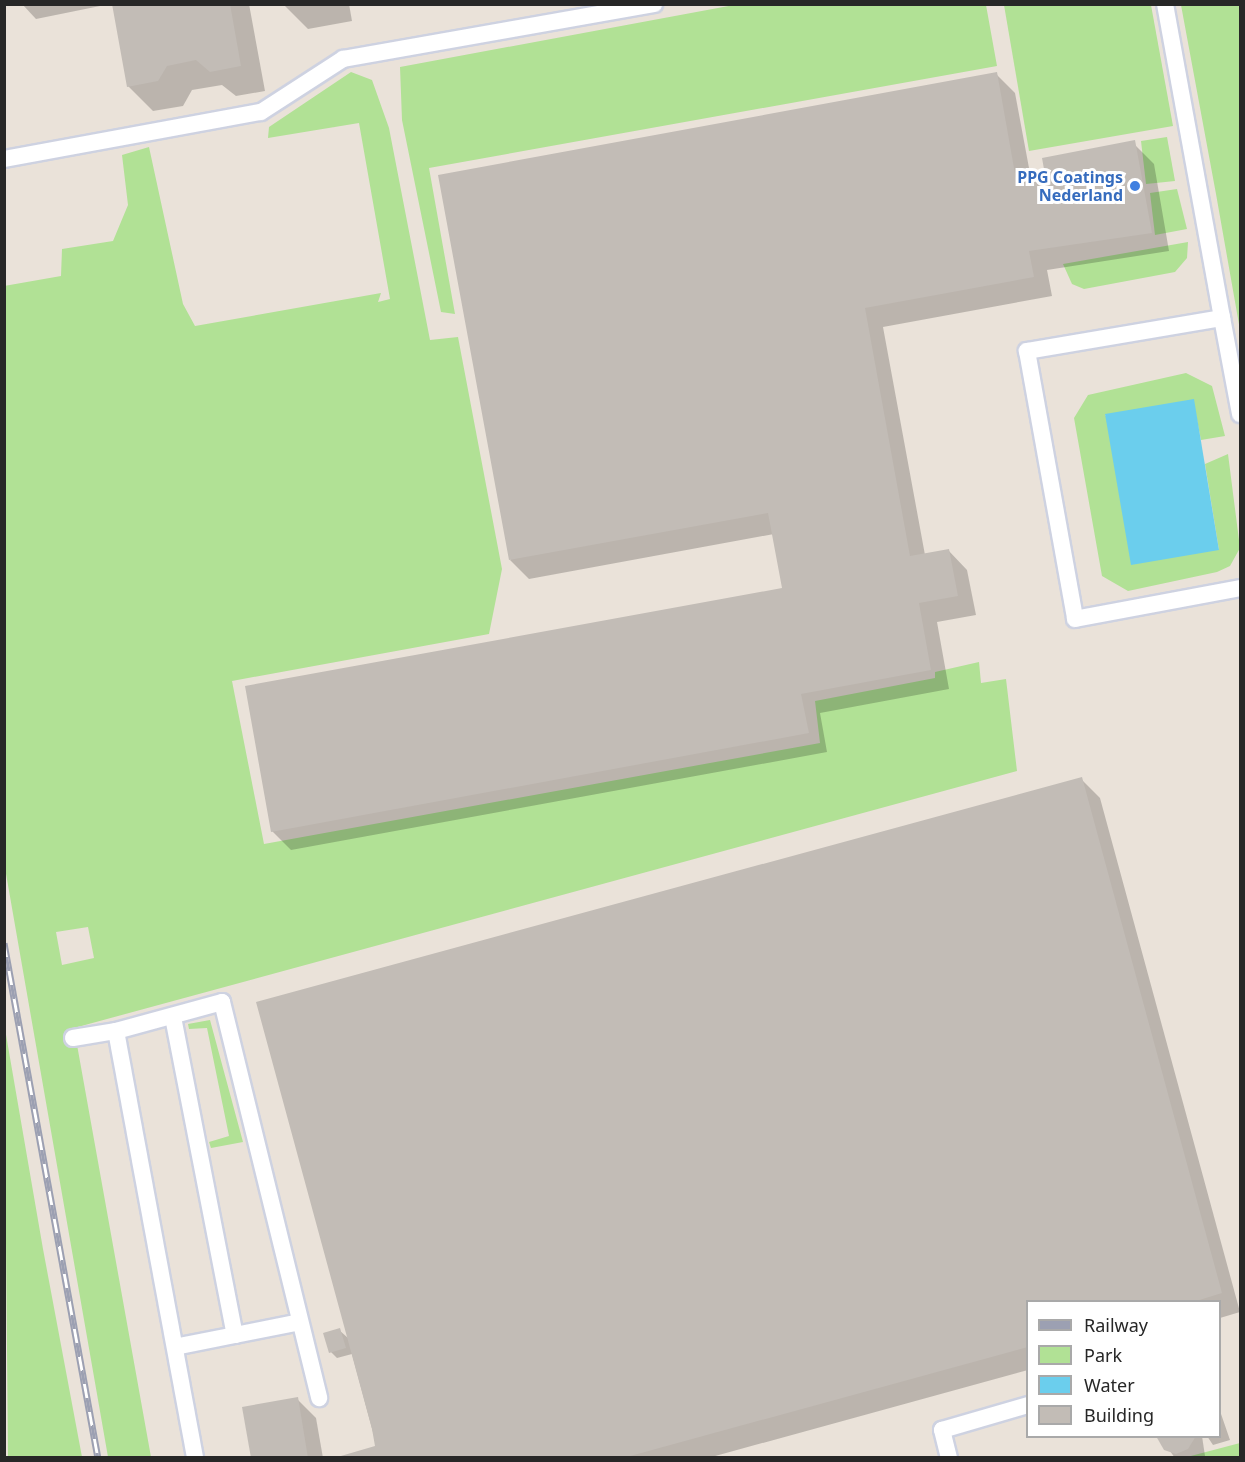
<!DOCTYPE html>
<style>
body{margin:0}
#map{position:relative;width:1245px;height:1462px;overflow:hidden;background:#eae2d9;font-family:"Noto Sans",sans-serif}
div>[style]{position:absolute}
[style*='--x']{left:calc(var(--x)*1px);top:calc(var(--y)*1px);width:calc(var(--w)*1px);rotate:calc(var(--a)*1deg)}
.green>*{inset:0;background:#b1e195}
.water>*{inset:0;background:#6bceed}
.shadow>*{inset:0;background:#0003}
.building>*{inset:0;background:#c2bcb6}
.roads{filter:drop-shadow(2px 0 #ced2e1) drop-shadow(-2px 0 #ced2e1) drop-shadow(0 2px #ced2e1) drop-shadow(0 -2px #ced2e1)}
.lane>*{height:16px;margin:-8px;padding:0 8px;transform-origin:8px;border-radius:8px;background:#fff}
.rail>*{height:7px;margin-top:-3.5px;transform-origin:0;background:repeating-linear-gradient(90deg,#fff 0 14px,#9ca0b2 0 28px);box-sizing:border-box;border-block:2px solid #9ca0b2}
.dots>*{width:16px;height:16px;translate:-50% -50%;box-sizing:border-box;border:3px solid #fff;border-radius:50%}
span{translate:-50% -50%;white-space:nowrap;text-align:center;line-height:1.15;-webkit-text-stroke:6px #fff;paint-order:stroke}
.shop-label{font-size:16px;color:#366cbe;font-weight:700}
.right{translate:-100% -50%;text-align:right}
.frame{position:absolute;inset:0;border:6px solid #272727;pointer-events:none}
.legend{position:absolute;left:1026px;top:1300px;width:195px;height:138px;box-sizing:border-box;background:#fff;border:2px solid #a9a9a9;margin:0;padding:8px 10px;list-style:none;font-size:18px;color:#272727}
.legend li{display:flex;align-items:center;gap:12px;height:30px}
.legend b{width:30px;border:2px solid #a9a9a9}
</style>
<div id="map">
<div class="green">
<i style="clip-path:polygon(734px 5px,986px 5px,997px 66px,429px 168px,455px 314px,441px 312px,402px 120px,400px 67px)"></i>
<i style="clip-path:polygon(1004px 5px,1151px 5px,1173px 126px,1029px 151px)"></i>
<i style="clip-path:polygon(1181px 5px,1240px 5px,1240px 330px,1216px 194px)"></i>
<i style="clip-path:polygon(evenodd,351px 72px,372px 80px,389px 128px,430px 340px,458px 337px,502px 569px,489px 634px,232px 681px,264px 844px,820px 743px,815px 701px,935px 678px,935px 672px,979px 662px,981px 683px,1006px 679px,1017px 771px,74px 1028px,151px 1457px,108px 1457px,5px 868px,4px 286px,61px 276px,62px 249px,113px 241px,128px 205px,122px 155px,149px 147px,183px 304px,195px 326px,381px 293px,378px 302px,390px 299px,359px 123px,268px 138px,269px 127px,351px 72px,88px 927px,94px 958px,62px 965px,56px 932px,88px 927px)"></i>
<i style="clip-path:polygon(1167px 137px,1175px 181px,1146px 184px,1141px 141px)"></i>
<i style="clip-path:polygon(1177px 189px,1187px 229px,1155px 235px,1150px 193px)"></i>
<i style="clip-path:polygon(1188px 242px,1187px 258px,1175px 272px,1084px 289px,1072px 284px,1063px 264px)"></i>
<i style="clip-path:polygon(1186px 373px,1212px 386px,1225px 436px,1201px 440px,1193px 400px,1105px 415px,1219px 550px,1205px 464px,1228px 454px,1240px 548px,1230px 566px,1217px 572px,1128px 591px,1102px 576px,1074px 418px,1088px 395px)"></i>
<i style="clip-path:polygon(210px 1020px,243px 1142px,211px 1148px,209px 1142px,229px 1136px,207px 1028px,189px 1029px,188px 1024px)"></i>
<i style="clip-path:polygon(4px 1023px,43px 1249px,82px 1457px,8px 1457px)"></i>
<i style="clip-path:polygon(1240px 1443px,1240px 1457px,1187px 1457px)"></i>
</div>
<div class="water">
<i style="clip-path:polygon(1194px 399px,1219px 550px,1131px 565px,1105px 414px)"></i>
</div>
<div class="shadow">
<i style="clip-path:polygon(22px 4px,110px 4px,36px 19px)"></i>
<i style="clip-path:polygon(113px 4px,249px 4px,265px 91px,236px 96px,222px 85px,192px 90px,183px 106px,153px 111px,128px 86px)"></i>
<i style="clip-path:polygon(283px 4px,349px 4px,352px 21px,308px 29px)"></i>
<i style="clip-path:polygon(996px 74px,1015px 93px,1032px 184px,1135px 145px,1154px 164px,1169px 251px,1047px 270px,1052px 296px,883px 327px,925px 555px,948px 550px,967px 570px,976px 615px,937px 622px,949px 689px,820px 713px,827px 752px,291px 850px,272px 831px,784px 589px,774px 534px,529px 579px,510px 560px)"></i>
<i style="clip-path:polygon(1081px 779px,1100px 798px,1240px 1312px,1220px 1318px,1220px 1302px,1028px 1302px,1028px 1370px,708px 1458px,337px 1458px,377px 1447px,352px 1354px,337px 1358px,331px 1352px,339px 1330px,348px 1338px)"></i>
<i style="clip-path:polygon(297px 1399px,316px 1418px,323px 1458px,253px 1458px)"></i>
<i style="clip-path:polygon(1220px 1411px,1230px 1440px,1213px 1445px,1207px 1436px,1220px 1436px)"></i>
<i style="clip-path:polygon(1159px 1436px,1202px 1436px,1205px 1456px,1175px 1458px)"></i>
</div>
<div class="building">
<i style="clip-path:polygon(112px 4px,230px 4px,241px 66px,210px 72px,196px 60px,167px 66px,158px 81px,127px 87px)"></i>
<i style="clip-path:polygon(997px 72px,1017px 185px,1046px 180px,1042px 158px,1135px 140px,1152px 233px,1029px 251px,1034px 277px,865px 308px,910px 556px,949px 549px,958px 596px,919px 603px,931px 670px,801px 694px,809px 733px,271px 832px,245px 686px,782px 588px,768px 513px,509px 560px,438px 175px)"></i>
<i style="clip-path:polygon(1082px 777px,1222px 1293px,1193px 1302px,1028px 1302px,1028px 1347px,623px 1458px,334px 1458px,375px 1446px,372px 1429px,256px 1002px)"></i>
<i style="clip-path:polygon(340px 1328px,346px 1348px,329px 1353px,323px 1333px)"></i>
<i style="clip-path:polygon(298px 1397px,308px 1458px,251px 1458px,242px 1407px)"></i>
<i style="clip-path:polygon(1156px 1436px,1196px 1436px,1188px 1449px,1176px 1454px,1164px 1450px)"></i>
</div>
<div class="roads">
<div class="lane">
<i style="--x:1165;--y:4;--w:319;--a:79.7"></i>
<i style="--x:4;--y:159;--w:261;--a:-10.4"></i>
<i style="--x:261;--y:112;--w:98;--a:-32.9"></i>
<i style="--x:343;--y:59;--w:316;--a:-10"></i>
<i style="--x:1240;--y:414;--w:98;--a:-100.6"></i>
<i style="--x:1222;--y:318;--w:198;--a:170.4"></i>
<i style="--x:1027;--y:351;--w:272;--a:79.8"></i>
<i style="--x:1075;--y:619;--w:168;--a:-10.6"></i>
<i style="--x:173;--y:1017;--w:324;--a:79"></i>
<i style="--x:235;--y:1335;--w:61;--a:168.7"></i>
<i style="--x:116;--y:1031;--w:110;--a:-15.3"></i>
<i style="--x:222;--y:1002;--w:408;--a:76.2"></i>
<i style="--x:73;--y:1038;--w:44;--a:-9.2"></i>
<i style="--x:116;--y:1031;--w:434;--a:79.5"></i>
<i style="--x:235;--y:1335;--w:66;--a:-11.3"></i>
<i style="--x:949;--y:1458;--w:29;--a:-104"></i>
<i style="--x:942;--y:1430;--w:90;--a:-16.2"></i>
</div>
</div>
<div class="rail">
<i style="--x:4;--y:943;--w:524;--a:79.66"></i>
</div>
<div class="dots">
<i style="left:1135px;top:186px;background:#3f7fe0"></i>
</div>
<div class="shop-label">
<span class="right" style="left:1123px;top:186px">PPG Coatings<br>Nederland</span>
</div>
<div class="frame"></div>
<ul class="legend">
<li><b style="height:8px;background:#9ca0b2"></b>Railway</li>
<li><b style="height:16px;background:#b1e195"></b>Park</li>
<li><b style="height:16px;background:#6bceed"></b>Water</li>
<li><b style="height:16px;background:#c2bcb6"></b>Building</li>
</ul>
</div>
